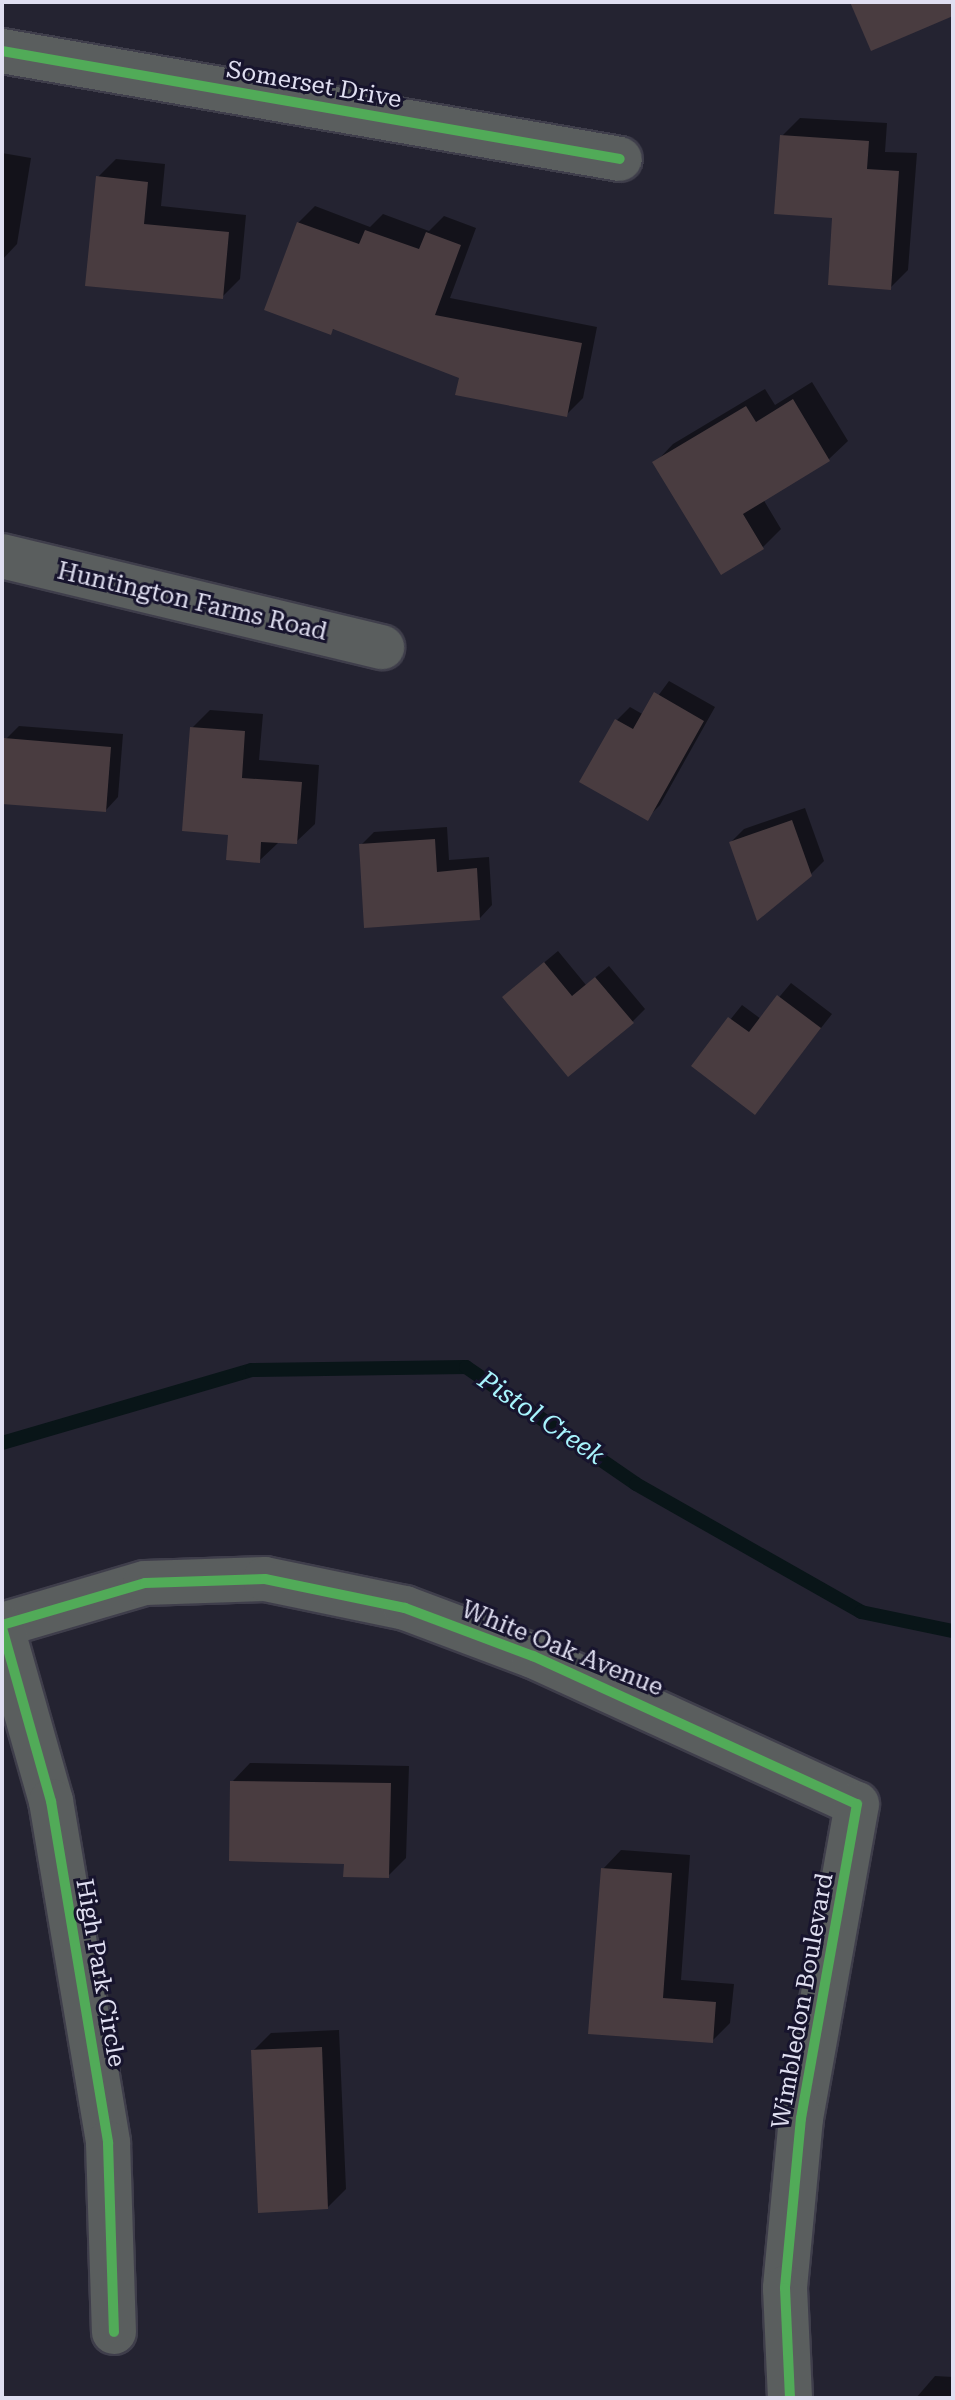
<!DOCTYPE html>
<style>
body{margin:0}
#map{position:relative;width:955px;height:2400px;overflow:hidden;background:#242331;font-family:"Roboto Serif",serif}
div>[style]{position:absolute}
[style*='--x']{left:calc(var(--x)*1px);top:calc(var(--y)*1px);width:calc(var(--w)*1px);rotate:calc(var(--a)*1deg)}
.shadow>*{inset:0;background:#0007}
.stream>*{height:14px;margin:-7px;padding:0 7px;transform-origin:7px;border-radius:7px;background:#091518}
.building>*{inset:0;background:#493c40}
.roads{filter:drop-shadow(2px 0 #3f3e4b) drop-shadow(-2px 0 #3f3e4b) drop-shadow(0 2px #3f3e4b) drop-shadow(0 -2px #3f3e4b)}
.minor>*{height:44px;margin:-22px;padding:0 22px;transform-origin:22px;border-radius:22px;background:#5a5e5e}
.cycleway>*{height:10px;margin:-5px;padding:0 5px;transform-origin:5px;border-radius:5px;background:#51ab58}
span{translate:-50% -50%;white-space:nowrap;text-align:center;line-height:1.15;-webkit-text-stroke:6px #17142d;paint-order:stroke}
.street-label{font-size:24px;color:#e0dff1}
.water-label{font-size:26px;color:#a7f4fd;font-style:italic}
.frame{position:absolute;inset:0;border:4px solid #e0dff1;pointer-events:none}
</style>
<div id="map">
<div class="shadow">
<i style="clip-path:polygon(800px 118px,887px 123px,885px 152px,917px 153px,908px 270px,890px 288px,782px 136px)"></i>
<i style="clip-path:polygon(2px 153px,31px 158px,17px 244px,2px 260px)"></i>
<i style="clip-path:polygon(116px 159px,165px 164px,161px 206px,246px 215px,240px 279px,222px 297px,87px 284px,98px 177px)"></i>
<i style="clip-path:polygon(315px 206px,370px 227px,383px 214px,429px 231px,444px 216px,476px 228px,450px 298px,597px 327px,583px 398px,566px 415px,335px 328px,330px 332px,298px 223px)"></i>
<i style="clip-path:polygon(812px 382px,848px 441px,829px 459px,763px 499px,781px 529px,763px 547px,655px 463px,673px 444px,765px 389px,775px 405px)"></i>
<i style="clip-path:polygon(669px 681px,715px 707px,660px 805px,647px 818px,617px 720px,630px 707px,644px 715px)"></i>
<i style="clip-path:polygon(210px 710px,263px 714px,259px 760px,319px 765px,315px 824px,296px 842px,278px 843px,259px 861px,231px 833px,192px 728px)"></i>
<i style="clip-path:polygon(19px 726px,123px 734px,118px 797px,106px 810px,2px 802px,6px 739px)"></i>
<i style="clip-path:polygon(805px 808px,824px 861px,811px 874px,731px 842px,744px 829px)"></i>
<i style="clip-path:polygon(447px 827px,449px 860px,489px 857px,492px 905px,480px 918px,361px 845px,374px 832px)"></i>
<i style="clip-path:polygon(558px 951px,586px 985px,609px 966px,645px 1009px,632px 1022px,517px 985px)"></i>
<i style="clip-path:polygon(791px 983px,832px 1014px,755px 1112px,693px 1066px,742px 1005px,761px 1019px)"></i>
<i style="clip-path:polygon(250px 1763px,409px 1766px,406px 1858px,388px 1876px,346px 1862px,232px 1782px)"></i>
<i style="clip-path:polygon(621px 1850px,690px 1855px,681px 1980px,734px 1984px,730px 2023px,712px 2041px,590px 2032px,603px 1869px)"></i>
<i style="clip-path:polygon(339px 2030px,346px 2189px,327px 2208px,253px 2051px,271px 2033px)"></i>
<i style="clip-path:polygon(935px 2376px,953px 2377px,953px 2398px,916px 2398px)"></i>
</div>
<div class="stream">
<i style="--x:2;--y:1443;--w:260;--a:-16.3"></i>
<i style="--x:252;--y:1370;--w:214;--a:-0.8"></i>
<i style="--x:466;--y:1367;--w:206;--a:34.5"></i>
<i style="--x:636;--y:1484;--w:259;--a:29.6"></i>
<i style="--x:861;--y:1612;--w:94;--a:11.7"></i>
</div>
<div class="building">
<i style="clip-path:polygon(850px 2px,953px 2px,953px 16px,871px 51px)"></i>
<i style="clip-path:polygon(780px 135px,869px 141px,867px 169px,899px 171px,891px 290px,828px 285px,832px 218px,774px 214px)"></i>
<i style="clip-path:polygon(96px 176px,148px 182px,144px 224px,229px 232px,223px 299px,85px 286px)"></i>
<i style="clip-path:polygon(297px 222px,359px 244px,365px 230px,419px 249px,426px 232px,461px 245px,435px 315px,582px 343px,567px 417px,455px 395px,459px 378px,333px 329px,331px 335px,264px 310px)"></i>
<i style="clip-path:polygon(793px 399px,830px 461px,743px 514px,764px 549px,721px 575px,652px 462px,746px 406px,756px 422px)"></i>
<i style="clip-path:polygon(654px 692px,704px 721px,648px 821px,579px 782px,615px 719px,633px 729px)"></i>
<i style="clip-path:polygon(190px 727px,245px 731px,242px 778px,302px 782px,297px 844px,261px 842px,260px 863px,226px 860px,228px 835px,182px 831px)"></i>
<i style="clip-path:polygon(4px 738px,111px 747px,106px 812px,2px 804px)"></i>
<i style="clip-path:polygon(792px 820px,812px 876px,757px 921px,729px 842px)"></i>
<i style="clip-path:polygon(435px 839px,437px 872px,477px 868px,480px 920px,364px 928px,359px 844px)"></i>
<i style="clip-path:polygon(544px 962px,572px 996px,595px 977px,634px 1023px,568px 1077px,502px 997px)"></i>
<i style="clip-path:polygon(777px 995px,821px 1028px,755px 1115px,691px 1066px,728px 1017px,749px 1032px)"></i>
<i style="clip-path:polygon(230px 1781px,391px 1783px,389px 1878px,343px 1877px,344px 1864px,229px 1861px)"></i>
<i style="clip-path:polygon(601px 1868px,672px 1873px,663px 1998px,716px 2002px,713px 2043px,588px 2034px)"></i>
<i style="clip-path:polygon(322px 2047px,328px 2209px,258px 2213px,251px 2050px)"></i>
</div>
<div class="roads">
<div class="minor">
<i style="--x:2;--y:51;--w:627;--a:9.91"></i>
<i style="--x:2;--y:556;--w:391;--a:13.5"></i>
<i style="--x:2;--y:1625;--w:149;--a:-16.4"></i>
<i style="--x:145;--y:1583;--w:120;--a:-1.9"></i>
<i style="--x:265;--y:1579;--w:143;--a:11.7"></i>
<i style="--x:405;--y:1608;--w:137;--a:20.6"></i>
<i style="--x:533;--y:1656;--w:356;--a:24.6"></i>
<i style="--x:857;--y:1804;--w:319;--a:100.1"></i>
<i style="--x:801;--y:2118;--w:171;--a:95.4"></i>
<i style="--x:785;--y:2288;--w:110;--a:87.4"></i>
<i style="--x:2;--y:1628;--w:180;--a:74.2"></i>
<i style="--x:51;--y:1801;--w:347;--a:80.5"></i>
<i style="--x:108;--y:2143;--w:189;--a:88.2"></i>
</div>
</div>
<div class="cycleway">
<i style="--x:2;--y:51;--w:627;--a:9.91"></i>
<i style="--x:2;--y:1625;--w:149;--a:-16.4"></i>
<i style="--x:145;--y:1583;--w:120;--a:-1.9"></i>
<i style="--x:265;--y:1579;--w:143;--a:11.7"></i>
<i style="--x:405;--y:1608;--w:137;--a:20.6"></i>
<i style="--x:533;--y:1656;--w:356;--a:24.6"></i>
<i style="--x:857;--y:1804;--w:319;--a:100.1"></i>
<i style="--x:801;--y:2118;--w:171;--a:95.4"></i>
<i style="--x:785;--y:2288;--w:110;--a:87.4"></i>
<i style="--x:2;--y:1628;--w:180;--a:74.2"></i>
<i style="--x:51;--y:1801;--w:347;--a:80.5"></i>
<i style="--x:108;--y:2143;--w:189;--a:88.2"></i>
</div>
<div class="street-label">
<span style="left:314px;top:85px;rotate:10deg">Somerset Drive</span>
<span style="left:192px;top:602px;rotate:13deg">Huntington Farms Road</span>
<span style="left:562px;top:1649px;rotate:22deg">White Oak Avenue</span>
<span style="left:100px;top:1973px;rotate:80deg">High Park Circle</span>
<span style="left:803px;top:2001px;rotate:-80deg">Wimbledon Boulevard</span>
</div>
<div class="water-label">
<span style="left:541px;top:1418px;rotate:34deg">Pistol Creek</span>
</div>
<div class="frame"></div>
</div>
